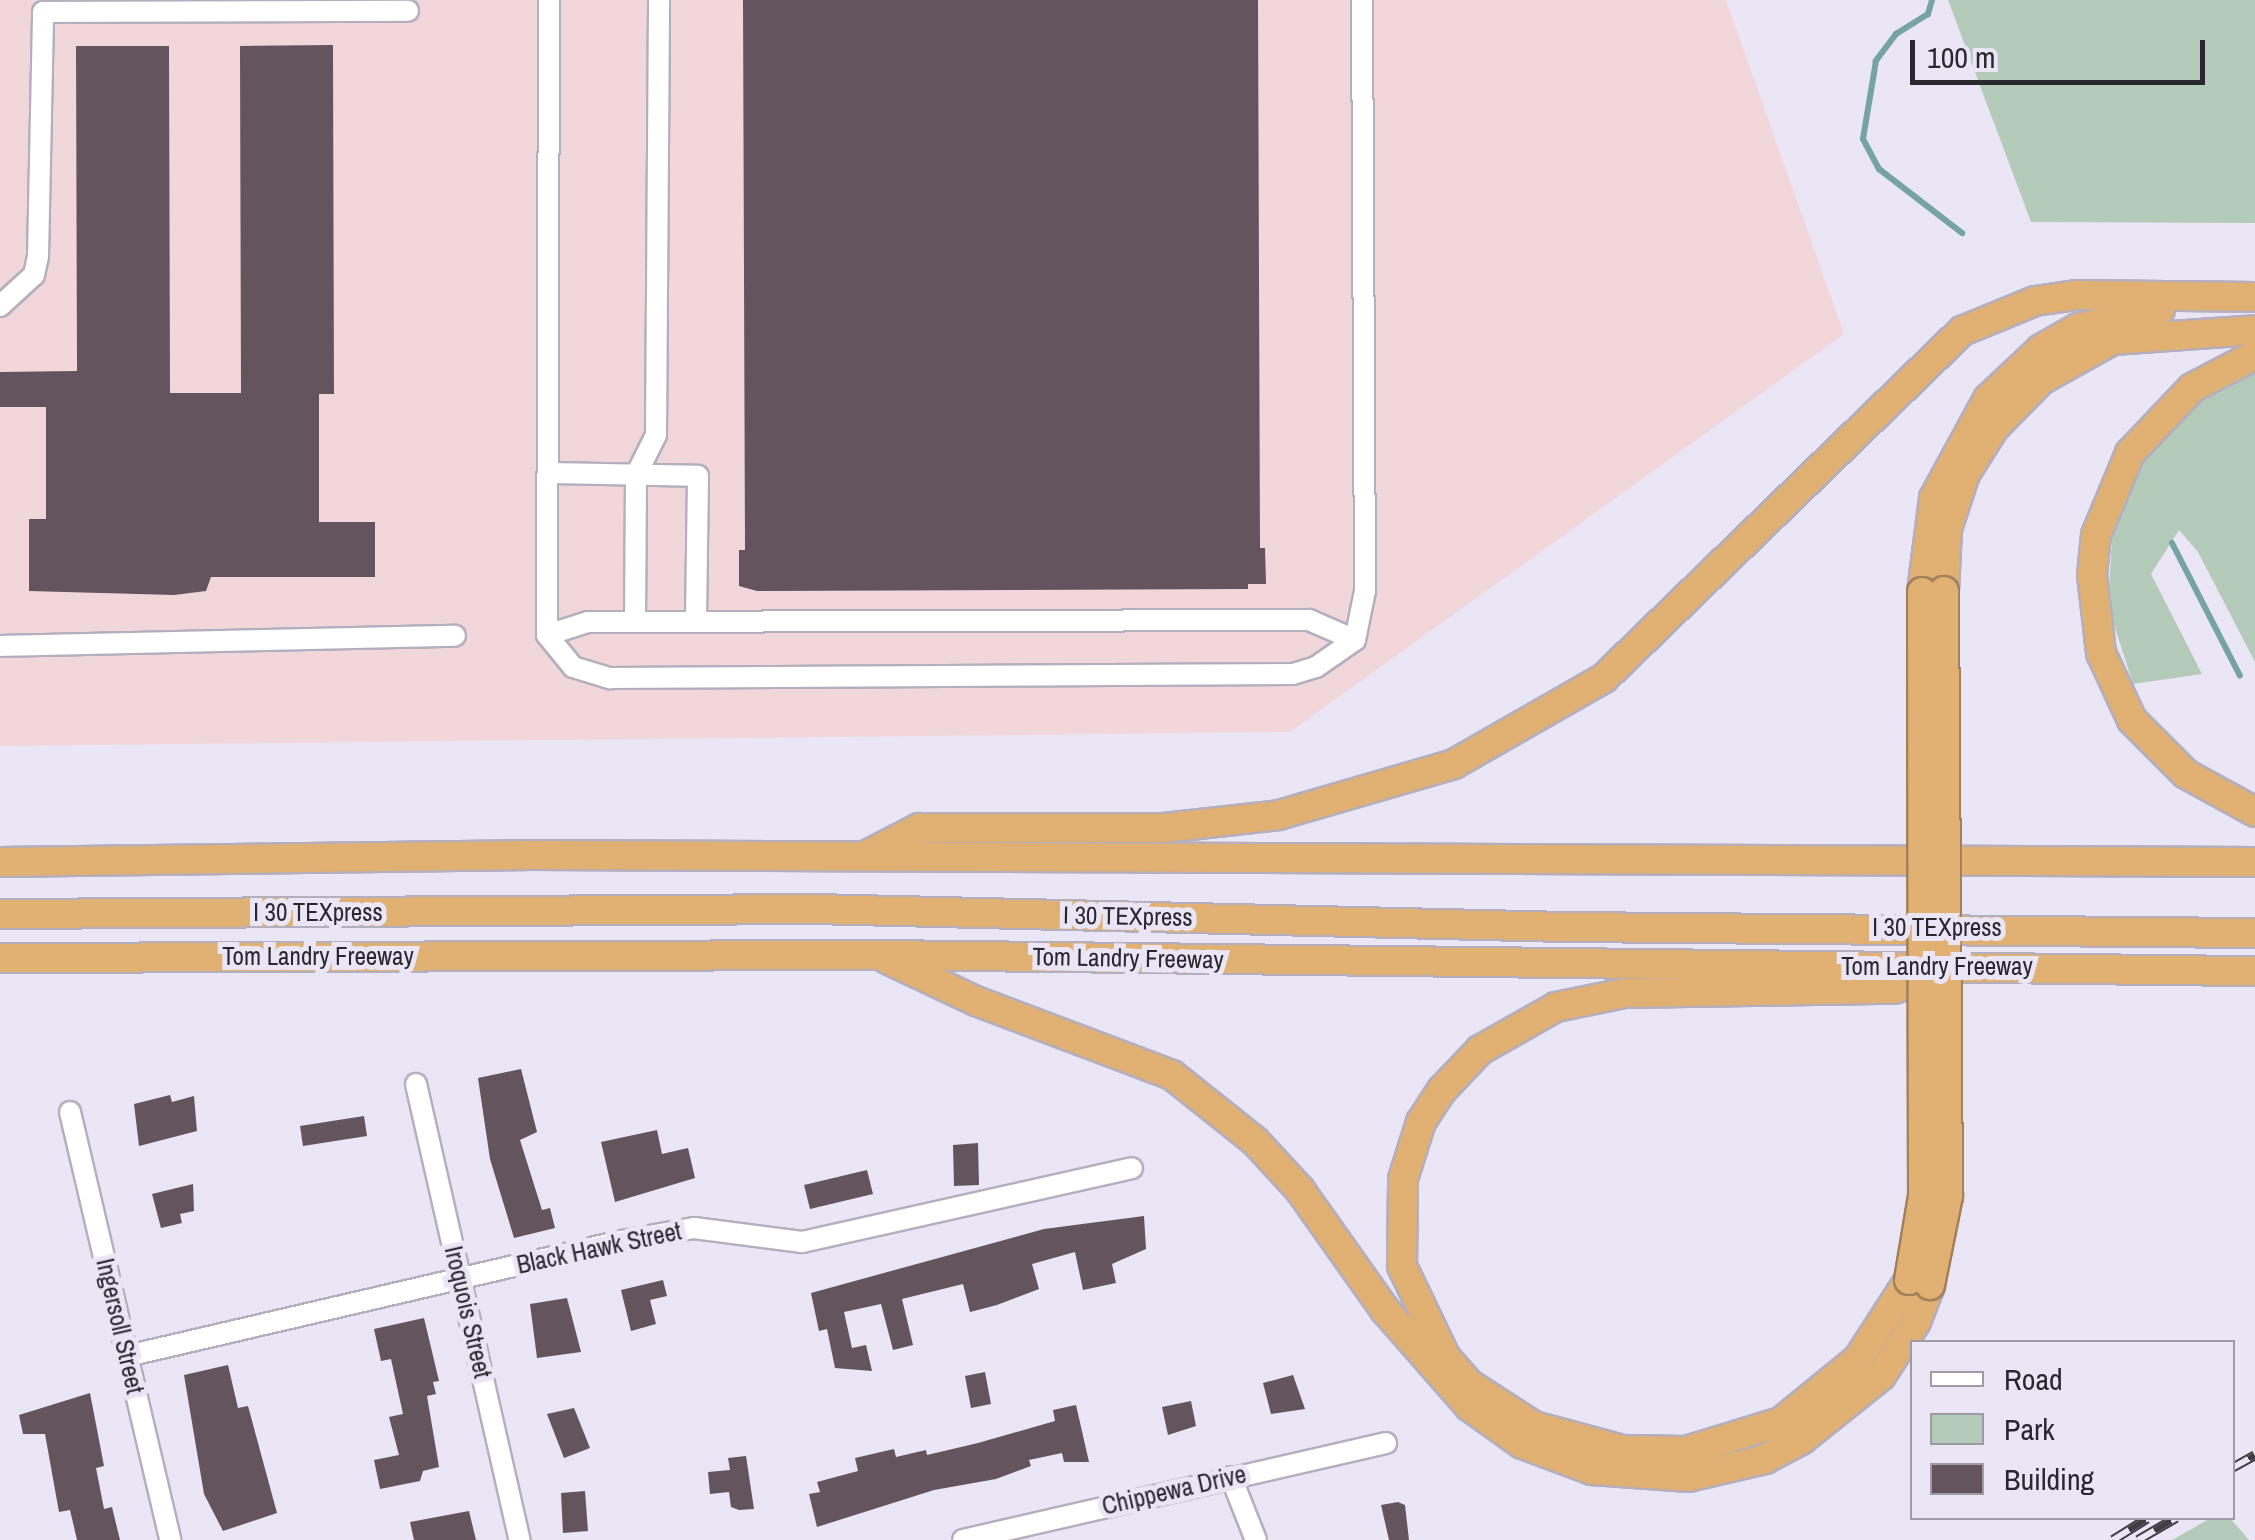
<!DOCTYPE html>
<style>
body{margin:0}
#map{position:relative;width:2255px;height:1540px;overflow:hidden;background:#ebe6f6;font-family:"Archivo Narrow",sans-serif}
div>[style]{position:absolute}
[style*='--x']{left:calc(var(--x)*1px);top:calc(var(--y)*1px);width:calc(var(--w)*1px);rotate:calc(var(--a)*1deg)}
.industrial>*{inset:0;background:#f2d7da}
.green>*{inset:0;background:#b4cbb9}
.stream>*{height:6px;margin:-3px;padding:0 3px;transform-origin:3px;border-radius:3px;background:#76a3a4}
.building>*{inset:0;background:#63545d}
.roads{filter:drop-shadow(2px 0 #b4afbf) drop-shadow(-2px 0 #b4afbf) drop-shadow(0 2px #b4afbf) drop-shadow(0 -2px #b4afbf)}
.minor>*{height:20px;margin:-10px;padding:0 10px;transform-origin:10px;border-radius:10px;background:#fff}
.highway>*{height:28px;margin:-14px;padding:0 14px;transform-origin:14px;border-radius:14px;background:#e1b073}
.rail>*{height:10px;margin-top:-5px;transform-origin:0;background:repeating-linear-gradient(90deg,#ebe6f6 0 19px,#403d45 0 38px);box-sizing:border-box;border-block:2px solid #403d45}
.bridges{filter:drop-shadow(2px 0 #a1805b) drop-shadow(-2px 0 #a1805b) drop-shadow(0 2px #a1805b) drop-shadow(0 -2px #a1805b)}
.highway-bridge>*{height:28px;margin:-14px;padding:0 14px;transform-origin:14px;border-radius:14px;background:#e1b073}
span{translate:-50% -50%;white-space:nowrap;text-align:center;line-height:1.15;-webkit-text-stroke:10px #ebe6f6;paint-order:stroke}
.street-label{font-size:25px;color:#2a272e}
.legend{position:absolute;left:1910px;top:1340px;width:325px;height:180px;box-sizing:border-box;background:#ebe6f6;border:2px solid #9e9aa6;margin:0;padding:12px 18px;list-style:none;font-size:30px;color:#2a272e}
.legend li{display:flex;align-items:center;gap:20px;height:50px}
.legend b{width:50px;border:2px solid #9e9aa6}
.scale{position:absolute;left:1910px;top:40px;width:295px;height:45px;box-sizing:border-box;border:5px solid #2a272e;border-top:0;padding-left:12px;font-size:30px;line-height:35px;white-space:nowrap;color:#2a272e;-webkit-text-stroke:8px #ebe6f6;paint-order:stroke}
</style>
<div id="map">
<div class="industrial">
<i style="clip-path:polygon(0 0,1726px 0,1844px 334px,1290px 732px,0 746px)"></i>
</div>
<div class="green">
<i style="clip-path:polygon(1948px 0,2255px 0,2255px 223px,2031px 222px)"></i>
<i style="clip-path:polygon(2255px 370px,2255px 662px,2198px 552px,2179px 530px,2151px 574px,2202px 674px,2133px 684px,2108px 606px,2113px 524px,2143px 456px,2202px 397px)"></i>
<i style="clip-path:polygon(2211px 1518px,2230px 1518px,2249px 1540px,2172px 1540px)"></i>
</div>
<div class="stream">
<i style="--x:1932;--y:0;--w:15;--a:106"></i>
<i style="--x:1928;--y:14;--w:38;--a:148"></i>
<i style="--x:1896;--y:34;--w:34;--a:127"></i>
<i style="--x:1876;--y:61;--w:79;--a:99.5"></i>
<i style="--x:1863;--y:139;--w:34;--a:62"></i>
<i style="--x:1879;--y:169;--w:105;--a:37.6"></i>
<i style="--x:2172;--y:543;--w:149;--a:62.9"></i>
</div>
<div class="building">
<i style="clip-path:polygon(743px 0,1258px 0,1260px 548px,1265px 548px,1266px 584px,1248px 584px,1248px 589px,757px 591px,739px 586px,739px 550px,745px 550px)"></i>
<i style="clip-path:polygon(333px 45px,334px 394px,319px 394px,319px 522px,375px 522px,375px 577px,211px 577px,206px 591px,174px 595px,29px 591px,29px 519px,46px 519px,46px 407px,0 407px,0 372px,77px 371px,76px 46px,169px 46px,170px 393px,241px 393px,240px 46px)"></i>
<i style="clip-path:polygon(521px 1069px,537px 1132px,520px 1140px,542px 1210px,550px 1208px,555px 1228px,514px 1238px,490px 1159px,478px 1078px)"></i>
<i style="clip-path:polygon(170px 1095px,172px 1102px,194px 1096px,197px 1131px,139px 1146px,134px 1104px)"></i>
<i style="clip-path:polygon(364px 1116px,367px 1136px,303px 1146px,300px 1126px)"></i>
<i style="clip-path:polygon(657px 1130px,662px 1154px,688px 1148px,695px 1178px,615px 1202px,601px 1142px)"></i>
<i style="clip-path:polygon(978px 1143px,979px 1185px,954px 1186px,953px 1145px)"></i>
<i style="clip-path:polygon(867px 1170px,873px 1194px,810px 1209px,804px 1185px)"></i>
<i style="clip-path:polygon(193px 1184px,194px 1211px,180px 1214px,182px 1223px,161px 1228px,152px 1194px)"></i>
<i style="clip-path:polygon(1144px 1216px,1146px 1249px,1112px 1264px,1116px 1283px,1083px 1290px,1075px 1252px,1032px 1264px,1039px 1289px,997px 1305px,970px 1312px,963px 1284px,902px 1299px,913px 1345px,893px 1350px,881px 1304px,844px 1312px,852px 1348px,866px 1345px,872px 1371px,835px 1368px,827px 1329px,819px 1331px,811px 1293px,1044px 1229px)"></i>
<i style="clip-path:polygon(663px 1280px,667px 1296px,650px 1300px,656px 1324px,631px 1331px,621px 1290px)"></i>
<i style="clip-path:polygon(567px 1298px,581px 1352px,537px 1358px,530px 1304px)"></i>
<i style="clip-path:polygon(424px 1318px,439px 1381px,433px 1382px,436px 1394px,427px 1396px,439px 1467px,423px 1471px,420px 1481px,380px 1489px,374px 1460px,399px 1455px,389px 1417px,403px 1414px,391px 1359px,381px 1361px,374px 1329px)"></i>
<i style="clip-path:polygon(228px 1365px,238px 1408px,248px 1406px,277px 1513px,223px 1531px,204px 1494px,184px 1375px)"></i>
<i style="clip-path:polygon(985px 1372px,991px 1404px,971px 1408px,965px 1376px)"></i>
<i style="clip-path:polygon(1293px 1375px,1305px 1409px,1271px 1414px,1263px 1383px)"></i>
<i style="clip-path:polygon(90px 1393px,104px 1466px,96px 1468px,104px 1509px,112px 1507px,120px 1540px,77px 1540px,70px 1510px,59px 1512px,45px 1434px,23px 1434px,19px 1415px)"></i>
<i style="clip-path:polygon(1191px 1401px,1196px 1426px,1168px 1435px,1162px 1407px)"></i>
<i style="clip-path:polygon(1076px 1405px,1089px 1462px,1064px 1462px,1062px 1453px,1029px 1460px,1031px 1466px,996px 1479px,934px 1490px,817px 1527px,809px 1494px,820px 1492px,817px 1482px,858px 1471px,855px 1458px,894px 1449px,896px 1457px,926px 1450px,927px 1455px,978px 1443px,1055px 1421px,1053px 1410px)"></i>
<i style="clip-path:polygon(574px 1408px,590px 1448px,564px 1458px,547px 1414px)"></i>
<i style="clip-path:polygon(746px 1456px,754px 1509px,739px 1510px,731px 1507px,729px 1492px,710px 1494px,708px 1472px,730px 1470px,728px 1458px)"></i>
<i style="clip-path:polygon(585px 1491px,588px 1531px,563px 1533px,561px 1493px)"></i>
<i style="clip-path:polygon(1398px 1502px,1405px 1505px,1409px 1540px,1389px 1540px,1381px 1505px)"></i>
<i style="clip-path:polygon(469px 1511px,476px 1540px,414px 1540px,410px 1522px)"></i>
</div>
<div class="roads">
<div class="minor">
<i style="--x:549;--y:0;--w:635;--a:90.18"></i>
<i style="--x:547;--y:635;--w:41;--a:50.9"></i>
<i style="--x:573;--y:667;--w:39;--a:17"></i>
<i style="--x:610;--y:678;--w:683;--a:-0.34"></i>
<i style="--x:1293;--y:674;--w:24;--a:-17"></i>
<i style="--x:1316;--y:667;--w:47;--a:-34.7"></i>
<i style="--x:1355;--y:640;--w:50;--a:-78.5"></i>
<i style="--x:1365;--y:591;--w:591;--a:-90.29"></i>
<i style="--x:0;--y:306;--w:46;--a:-42.4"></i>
<i style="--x:34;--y:275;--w:19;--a:-78"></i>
<i style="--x:38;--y:256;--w:244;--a:-88.8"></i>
<i style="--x:43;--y:12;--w:365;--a:-0.2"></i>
<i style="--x:548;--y:473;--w:150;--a:1.1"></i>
<i style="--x:698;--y:476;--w:145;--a:90.8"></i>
<i style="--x:635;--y:621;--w:146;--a:-89.6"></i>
<i style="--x:636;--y:475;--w:45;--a:-63.4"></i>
<i style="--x:656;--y:435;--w:435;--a:-89.6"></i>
<i style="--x:547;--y:635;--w:43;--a:-17.6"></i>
<i style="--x:588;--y:622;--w:721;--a:-0.16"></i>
<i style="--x:1309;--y:620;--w:50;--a:23.5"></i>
<i style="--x:0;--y:646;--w:455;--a:-1.3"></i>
<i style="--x:416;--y:1084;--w:468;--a:77.2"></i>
<i style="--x:70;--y:1112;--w:440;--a:76.8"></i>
<i style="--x:127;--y:1356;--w:507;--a:-13.1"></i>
<i style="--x:621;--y:1241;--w:74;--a:-10.1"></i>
<i style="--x:694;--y:1228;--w:109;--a:7.4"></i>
<i style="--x:802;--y:1242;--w:338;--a:-12.6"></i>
<i style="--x:1231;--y:1477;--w:68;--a:68.4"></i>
<i style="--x:963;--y:1540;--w:434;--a:-12.9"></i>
</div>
<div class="highway">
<i style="--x:2255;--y:355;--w:71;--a:152.4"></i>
<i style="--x:2192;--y:388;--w:90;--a:133.6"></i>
<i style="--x:2130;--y:453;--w:89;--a:112.5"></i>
<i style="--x:2096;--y:535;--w:40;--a:95.7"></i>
<i style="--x:2092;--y:575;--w:79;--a:83.4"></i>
<i style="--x:2101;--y:653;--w:74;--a:65.2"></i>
<i style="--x:2132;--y:720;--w:76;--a:45"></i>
<i style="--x:2186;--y:774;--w:79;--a:28.8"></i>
<i style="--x:1944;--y:591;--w:62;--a:-87.2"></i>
<i style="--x:1947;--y:529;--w:58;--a:-71.9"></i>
<i style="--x:1965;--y:474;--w:54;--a:-57.8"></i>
<i style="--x:1994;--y:428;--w:67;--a:-45.6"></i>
<i style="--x:2041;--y:380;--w:82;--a:-29.1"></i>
<i style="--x:2113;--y:340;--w:142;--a:-4"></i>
<i style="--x:1922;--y:592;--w:95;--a:-82.7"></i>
<i style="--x:1934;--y:498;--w:113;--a:-61.4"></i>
<i style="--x:1988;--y:399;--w:73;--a:-43.3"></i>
<i style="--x:2041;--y:349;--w:43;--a:-29.6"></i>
<i style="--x:2078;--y:328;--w:84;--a:-12.4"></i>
<i style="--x:867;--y:855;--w:59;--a:-27.4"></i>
<i style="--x:919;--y:828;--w:245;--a:0"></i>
<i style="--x:1164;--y:828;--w:116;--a:-6.4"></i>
<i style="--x:1279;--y:815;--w:182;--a:-16.2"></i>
<i style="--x:1454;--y:764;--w:173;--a:-29.8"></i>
<i style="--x:1604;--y:678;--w:499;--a:-44.1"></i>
<i style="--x:1962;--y:331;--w:79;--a:-22.3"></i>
<i style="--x:2035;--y:301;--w:41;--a:-8.3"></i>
<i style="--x:2076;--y:295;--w:179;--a:0.6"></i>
<i style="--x:0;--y:862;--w:532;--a:-0.75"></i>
<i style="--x:532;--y:855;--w:1723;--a:0.23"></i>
<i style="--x:0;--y:914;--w:813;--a:-0.35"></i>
<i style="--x:813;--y:909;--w:753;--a:1.37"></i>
<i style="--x:1566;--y:927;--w:689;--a:0.5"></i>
<i style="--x:0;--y:958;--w:878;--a:-0.2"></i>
<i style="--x:878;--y:955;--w:1377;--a:0.67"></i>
<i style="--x:887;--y:959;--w:98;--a:25.3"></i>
<i style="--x:976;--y:1001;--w:210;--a:20.7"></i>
<i style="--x:1172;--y:1075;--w:106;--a:38.5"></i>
<i style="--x:1255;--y:1141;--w:67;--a:47.4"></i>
<i style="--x:1300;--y:1190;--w:147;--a:54.7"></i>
<i style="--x:1385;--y:1310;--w:128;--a:48.8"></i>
<i style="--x:1469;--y:1406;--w:65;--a:35.6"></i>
<i style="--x:1522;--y:1444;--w:75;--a:20.4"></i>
<i style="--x:1592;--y:1470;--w:97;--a:4.1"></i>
<i style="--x:1689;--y:1477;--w:78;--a:-13.3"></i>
<i style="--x:1765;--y:1459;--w:41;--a:-27.8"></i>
<i style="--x:1801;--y:1440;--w:102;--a:-38.7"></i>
<i style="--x:1881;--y:1376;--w:64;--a:-57.1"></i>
<i style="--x:1916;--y:1322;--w:40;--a:-69"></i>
<i style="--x:1909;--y:1280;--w:94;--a:122.8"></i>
<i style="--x:1858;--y:1359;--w:99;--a:140.7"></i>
<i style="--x:1781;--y:1422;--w:99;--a:163"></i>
<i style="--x:1686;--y:1451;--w:63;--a:-179.1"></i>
<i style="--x:1623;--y:1450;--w:92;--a:-164.9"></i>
<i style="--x:1534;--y:1426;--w:77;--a:-147.1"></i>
<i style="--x:1469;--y:1384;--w:35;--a:-131"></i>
<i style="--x:1446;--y:1358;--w:102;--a:-115.6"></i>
<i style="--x:1402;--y:1266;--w:87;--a:-89.3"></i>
<i style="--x:1403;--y:1179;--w:60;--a:-72.5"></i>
<i style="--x:1421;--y:1122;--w:38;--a:-57"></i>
<i style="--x:1442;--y:1090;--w:55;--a:-46.5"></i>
<i style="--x:1480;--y:1050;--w:87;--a:-29.5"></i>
<i style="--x:1556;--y:1007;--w:70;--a:-11.5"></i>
<i style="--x:1625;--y:993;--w:269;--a:-0.9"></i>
<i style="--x:1894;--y:989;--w:52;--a:-18.1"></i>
</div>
</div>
<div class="rail">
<i style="--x:2232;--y:1468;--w:26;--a:-29"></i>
<i style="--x:2113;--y:1540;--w:40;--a:-32"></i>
<i style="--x:2138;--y:1540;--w:44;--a:-30.1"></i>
</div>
<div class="bridges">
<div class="highway-bridge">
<i style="--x:1909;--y:1280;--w:85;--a:-80.5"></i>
<i style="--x:1923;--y:1196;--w:604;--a:-90.09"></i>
<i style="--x:1930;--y:1285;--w:91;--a:-78.6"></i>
<i style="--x:1948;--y:1196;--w:605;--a:-90.38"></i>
</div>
</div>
<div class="street-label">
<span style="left:318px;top:912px">I 30 TEXpress</span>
<span style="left:1128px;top:916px;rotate:1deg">I 30 TEXpress</span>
<span style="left:1937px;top:927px">I 30 TEXpress</span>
<span style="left:318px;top:956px">Tom Landry Freeway</span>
<span style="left:1128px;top:958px;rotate:1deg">Tom Landry Freeway</span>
<span style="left:1937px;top:966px">Tom Landry Freeway</span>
<span style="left:599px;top:1248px;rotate:-12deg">Black Hawk Street</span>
<span style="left:468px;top:1312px;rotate:77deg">Iroquois Street</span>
<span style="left:120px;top:1326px;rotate:77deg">Ingersoll Street</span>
<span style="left:1174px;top:1490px;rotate:-13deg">Chippewa Drive</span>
</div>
<ul class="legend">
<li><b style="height:12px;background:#fff"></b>Road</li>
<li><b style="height:28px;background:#b4cbb9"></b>Park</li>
<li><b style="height:28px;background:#63545d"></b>Building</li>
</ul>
<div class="scale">100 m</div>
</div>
